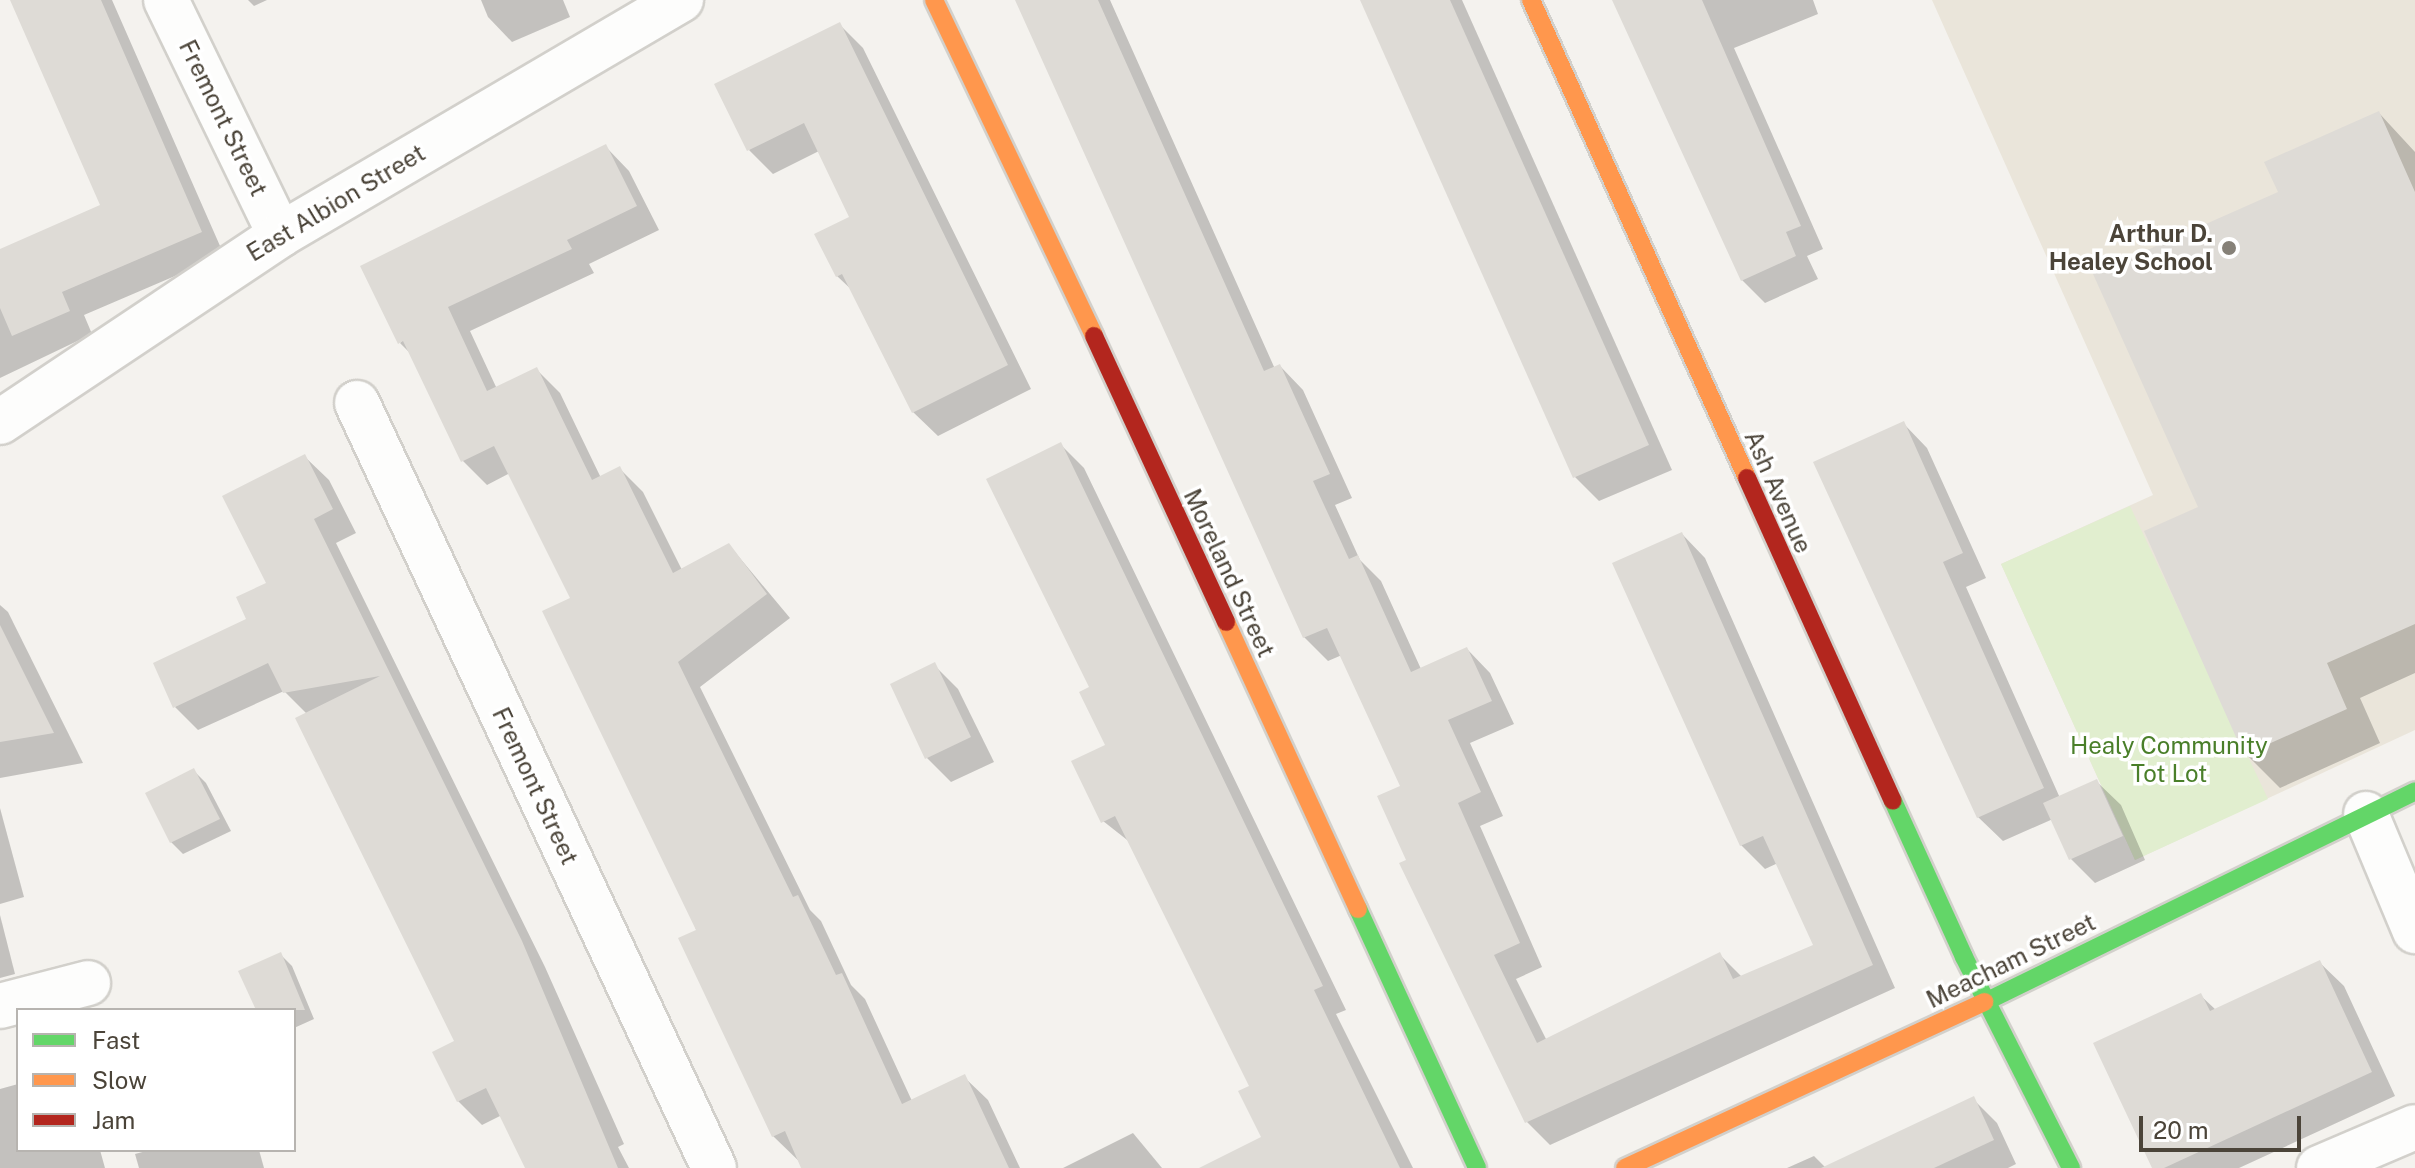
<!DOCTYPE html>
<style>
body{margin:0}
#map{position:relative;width:2415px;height:1168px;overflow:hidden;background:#f4f2ee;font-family:"Public Sans",sans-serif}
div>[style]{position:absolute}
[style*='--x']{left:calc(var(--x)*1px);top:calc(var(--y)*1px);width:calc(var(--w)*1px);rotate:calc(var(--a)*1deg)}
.education>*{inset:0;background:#eae5da}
.green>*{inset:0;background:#e1eecf}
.shadow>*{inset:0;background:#0003}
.building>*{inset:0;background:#dedbd6}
.roads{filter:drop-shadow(2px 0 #d2d0cb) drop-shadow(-2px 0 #d2d0cb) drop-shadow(0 2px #d2d0cb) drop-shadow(0 -2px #d2d0cb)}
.street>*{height:44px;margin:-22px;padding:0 22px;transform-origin:22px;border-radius:22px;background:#fdfdfc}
.fast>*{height:18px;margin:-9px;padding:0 9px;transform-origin:9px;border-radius:9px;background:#63d668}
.slow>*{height:18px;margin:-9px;padding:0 9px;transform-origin:9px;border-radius:9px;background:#ff974d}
.jam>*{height:18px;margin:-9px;padding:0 9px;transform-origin:9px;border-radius:9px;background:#b3261e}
.dots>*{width:22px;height:22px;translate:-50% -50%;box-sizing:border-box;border:4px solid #fff;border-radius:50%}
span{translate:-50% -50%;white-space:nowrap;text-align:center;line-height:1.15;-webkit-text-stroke:7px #fff;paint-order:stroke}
.street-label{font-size:24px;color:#4b4439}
.poi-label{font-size:24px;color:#4b4439;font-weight:700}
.right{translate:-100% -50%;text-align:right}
.park-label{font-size:24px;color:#4a7f2a}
.legend{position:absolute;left:16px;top:1008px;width:280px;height:144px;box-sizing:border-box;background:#fff;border:2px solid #b7b4b0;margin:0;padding:10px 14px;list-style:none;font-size:24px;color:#4b4439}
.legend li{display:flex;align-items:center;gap:16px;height:40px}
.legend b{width:40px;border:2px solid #b7b4b0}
.scale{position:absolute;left:2139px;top:1116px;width:162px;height:36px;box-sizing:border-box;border:4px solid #4b4439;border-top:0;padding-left:10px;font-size:24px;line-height:28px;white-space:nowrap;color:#4b4439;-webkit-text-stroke:6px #fff;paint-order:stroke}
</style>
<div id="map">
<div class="education">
<i style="clip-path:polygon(1932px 0,2415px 0,2415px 730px,2135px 860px,2001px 564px,2153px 495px)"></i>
</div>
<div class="green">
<i style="clip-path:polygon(2130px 506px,2268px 799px,2135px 860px,2001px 564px)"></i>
</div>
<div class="shadow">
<i style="clip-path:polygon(13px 0,112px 0,224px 255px,84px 315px,92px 334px,0 378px,0 251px,102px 206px)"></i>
<i style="clip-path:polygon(248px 0,267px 0,254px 6px)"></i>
<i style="clip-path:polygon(481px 0,563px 0,570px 17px,512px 42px,488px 17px)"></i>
<i style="clip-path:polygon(1017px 0,1110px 0,1275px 369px,1280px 366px,1303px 390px,1352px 498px,1335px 505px,1360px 560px,1381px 581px,1421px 669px,1467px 649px,1490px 673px,1514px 724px,1470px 743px,1503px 816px,1480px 826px,1542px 967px,1516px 979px,1547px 1041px,1719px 954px,1742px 977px,1815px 946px,1778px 863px,1765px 869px,1741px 845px,1682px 534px,1705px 558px,1895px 988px,1550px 1145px,1527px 1122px,1408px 861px,1402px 787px,1342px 655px,1328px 661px,1304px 637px)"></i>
<i style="clip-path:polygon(1362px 0,1462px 0,1672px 470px,1599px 501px,1575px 477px)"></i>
<i style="clip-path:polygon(1615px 0,1813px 0,1818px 14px,1734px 48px,1823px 249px,1807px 256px,1818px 279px,1765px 303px,1742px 280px)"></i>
<i style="clip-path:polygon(839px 24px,863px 48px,1031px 389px,938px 436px,913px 412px,854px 292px,837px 276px,851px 218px,819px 151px,773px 174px,749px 150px)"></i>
<i style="clip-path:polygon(2379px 113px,2415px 152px,2415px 673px,2360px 698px,2380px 743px,2280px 788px,2246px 754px,2201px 508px,2281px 193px)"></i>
<i style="clip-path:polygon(606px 147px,629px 171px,659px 230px,589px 264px,594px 273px,470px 331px,497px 389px,536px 369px,560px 393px,601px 478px,620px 469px,643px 492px,682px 570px,729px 545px,790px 618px,700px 687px,810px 910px,821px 921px,851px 985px,865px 999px,912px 1101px,964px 1077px,988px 1100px,1020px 1168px,806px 1168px,773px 1136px,573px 599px,510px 473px,487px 485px,463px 461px,413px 356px,400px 343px)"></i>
<i style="clip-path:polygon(1903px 423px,1927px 448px,1986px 578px,1966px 587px,2060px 798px,2096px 781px,2121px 805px,2145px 860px,2095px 883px,2071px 859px,2053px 819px,2003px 841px,1978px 817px)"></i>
<i style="clip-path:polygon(1060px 444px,1084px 468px,1346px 1010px,1336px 1014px,1413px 1168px,1204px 1168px,1264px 1138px,1251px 1087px,1131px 843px,1103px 821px,1107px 745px,1092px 688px)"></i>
<i style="clip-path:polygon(305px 457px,329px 480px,356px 533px,336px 543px,545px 967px,624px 1144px,618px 1147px,629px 1168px,527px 1168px,502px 1115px,482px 1125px,458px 1101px,457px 1042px,307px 714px,284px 691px,198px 730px,175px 707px,249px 620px,269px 584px)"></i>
<i style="clip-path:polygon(0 605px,8px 612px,83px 763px,0 778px)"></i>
<i style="clip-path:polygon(934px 665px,958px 689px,994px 762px,951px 782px,927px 758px)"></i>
<i style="clip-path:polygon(194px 771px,206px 783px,231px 831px,183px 854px,171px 842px)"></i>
<i style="clip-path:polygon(0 808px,24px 897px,0 904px)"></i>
<i style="clip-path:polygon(0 915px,15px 974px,0 978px)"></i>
<i style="clip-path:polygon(280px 954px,292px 966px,314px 1019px,294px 1028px,294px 1010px,259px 1010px)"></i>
<i style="clip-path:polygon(2319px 962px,2344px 986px,2395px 1096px,2239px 1168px,2154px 1168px,2200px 995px,2216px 1010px)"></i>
<i style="clip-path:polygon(18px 1084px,18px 1150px,100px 1150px,105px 1168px,0 1168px,0 1089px)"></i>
<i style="clip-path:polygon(1973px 1099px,1997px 1123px,2016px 1164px,2008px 1168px,1787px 1168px,1814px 1156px,1826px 1168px)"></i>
<i style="clip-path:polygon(1133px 1133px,1162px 1168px,1063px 1168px)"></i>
<i style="clip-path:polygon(150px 1150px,259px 1150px,264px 1168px,139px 1168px,135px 1154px)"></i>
</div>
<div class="building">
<i style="clip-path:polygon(10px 0,101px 0,202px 232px,62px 292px,70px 311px,12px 336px,0 308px,0 249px,100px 205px)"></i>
<i style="clip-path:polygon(1015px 0,1098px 0,1264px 371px,1280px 364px,1330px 474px,1313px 481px,1349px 559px,1358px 555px,1411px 672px,1467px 647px,1492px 701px,1448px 720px,1481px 792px,1458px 803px,1520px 943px,1494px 955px,1537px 1043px,1720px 952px,1733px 979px,1813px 945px,1763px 836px,1740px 846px,1612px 563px,1682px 532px,1873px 965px,1525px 1123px,1399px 863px,1406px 860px,1377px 796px,1400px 786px,1327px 628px,1303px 638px)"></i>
<i style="clip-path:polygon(1360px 0,1450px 0,1649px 445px,1573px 478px)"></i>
<i style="clip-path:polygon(1612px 0,1702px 0,1801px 226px,1786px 232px,1796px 256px,1741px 281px)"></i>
<i style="clip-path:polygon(840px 22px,1008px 365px,912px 413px,842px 274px,836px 277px,814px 234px,849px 217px,804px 123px,747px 151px,714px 84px)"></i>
<i style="clip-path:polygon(2379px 111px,2415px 192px,2415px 624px,2327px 663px,2347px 709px,2244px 755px,2144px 531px,2198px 507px,2093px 274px,2278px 192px,2264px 162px)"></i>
<i style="clip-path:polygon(606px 144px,637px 206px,567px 240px,572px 249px,448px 307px,487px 391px,537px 367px,592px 480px,620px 466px,673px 573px,729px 543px,767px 594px,678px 662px,793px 897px,798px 895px,836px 975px,842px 973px,902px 1104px,965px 1074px,1009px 1168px,801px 1168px,785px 1131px,772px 1137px,678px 938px,696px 930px,542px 611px,570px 598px,494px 446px,461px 462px,403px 341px,398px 344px,360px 266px)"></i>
<i style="clip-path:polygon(1904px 421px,1963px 553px,1943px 562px,2044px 788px,1977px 818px,1813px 462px)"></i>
<i style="clip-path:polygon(1061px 442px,1323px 986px,1314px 990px,1400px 1168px,1199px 1168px,1261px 1137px,1238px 1091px,1249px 1086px,1115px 816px,1101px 823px,1071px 761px,1105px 745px,1079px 692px,1089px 687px,986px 479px)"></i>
<i style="clip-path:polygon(305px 454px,333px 509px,314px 519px,522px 941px,618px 1168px,525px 1168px,486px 1088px,457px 1102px,432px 1052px,454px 1041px,295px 718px,380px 676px,283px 693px,268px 663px,173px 708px,153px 663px,246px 619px,236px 597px,266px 583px,222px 496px)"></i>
<i style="clip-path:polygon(0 625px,54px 733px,0 742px)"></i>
<i style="clip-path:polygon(935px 662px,971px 737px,925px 759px,890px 684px)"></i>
<i style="clip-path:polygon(194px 768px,220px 819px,170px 843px,145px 793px)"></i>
<i style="clip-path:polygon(2097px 779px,2123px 836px,2069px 860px,2043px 803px)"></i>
<i style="clip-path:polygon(281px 952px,305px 1010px,256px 1010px,238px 971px)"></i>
<i style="clip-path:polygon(2320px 960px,2372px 1072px,2164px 1168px,2152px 1168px,2093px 1043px,2201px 993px,2210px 1011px)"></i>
<i style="clip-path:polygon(1974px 1096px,1994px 1140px,1934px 1168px,1821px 1168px)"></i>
</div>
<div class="roads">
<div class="street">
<i style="--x:166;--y:0;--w:261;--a:64.1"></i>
<i style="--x:357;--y:403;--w:844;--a:64.98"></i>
<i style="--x:0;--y:422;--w:337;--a:-33.7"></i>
<i style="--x:280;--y:235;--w:465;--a:-30.4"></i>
<i style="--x:2366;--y:814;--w:127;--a:67.3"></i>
<i style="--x:0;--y:1006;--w:91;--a:-14.6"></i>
<i style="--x:2319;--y:1168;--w:104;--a:-23.1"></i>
</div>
<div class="fast">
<i style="--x:1893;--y:801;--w:171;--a:65.5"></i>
<i style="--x:1964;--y:957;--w:237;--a:63.1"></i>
<i style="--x:1358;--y:909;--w:285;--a:65.3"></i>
<i style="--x:1985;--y:1002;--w:479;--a:-26.1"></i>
</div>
<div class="slow">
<i style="--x:934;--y:0;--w:372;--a:64.5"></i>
<i style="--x:1531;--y:0;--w:525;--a:65.68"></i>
<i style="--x:1226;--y:622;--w:316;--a:65.3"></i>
<i style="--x:1625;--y:1168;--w:396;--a:-24.8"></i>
</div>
<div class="jam">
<i style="--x:1094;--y:336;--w:315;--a:65.2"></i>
<i style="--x:1747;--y:478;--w:354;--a:65.7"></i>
</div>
</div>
<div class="dots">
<i style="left:2229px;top:248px;background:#868178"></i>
</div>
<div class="street-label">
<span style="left:223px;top:118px;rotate:64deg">Fremont Street</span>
<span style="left:336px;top:203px;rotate:-31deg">East Albion Street</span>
<span style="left:1778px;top:492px;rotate:66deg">Ash Avenue</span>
<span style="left:1229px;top:573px;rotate:65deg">Moreland Street</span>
<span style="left:535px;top:786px;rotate:65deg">Fremont Street</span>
<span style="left:2011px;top:961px;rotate:-26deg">Meacham Street</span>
</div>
<div class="poi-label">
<span class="right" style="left:2213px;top:248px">Arthur D.<br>Healey School</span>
</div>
<div class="park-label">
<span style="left:2169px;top:760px">Healy Community<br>Tot Lot</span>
</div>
<ul class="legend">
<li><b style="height:10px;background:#63d668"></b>Fast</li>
<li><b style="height:10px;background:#ff974d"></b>Slow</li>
<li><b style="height:10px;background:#b3261e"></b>Jam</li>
</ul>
<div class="scale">20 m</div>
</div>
